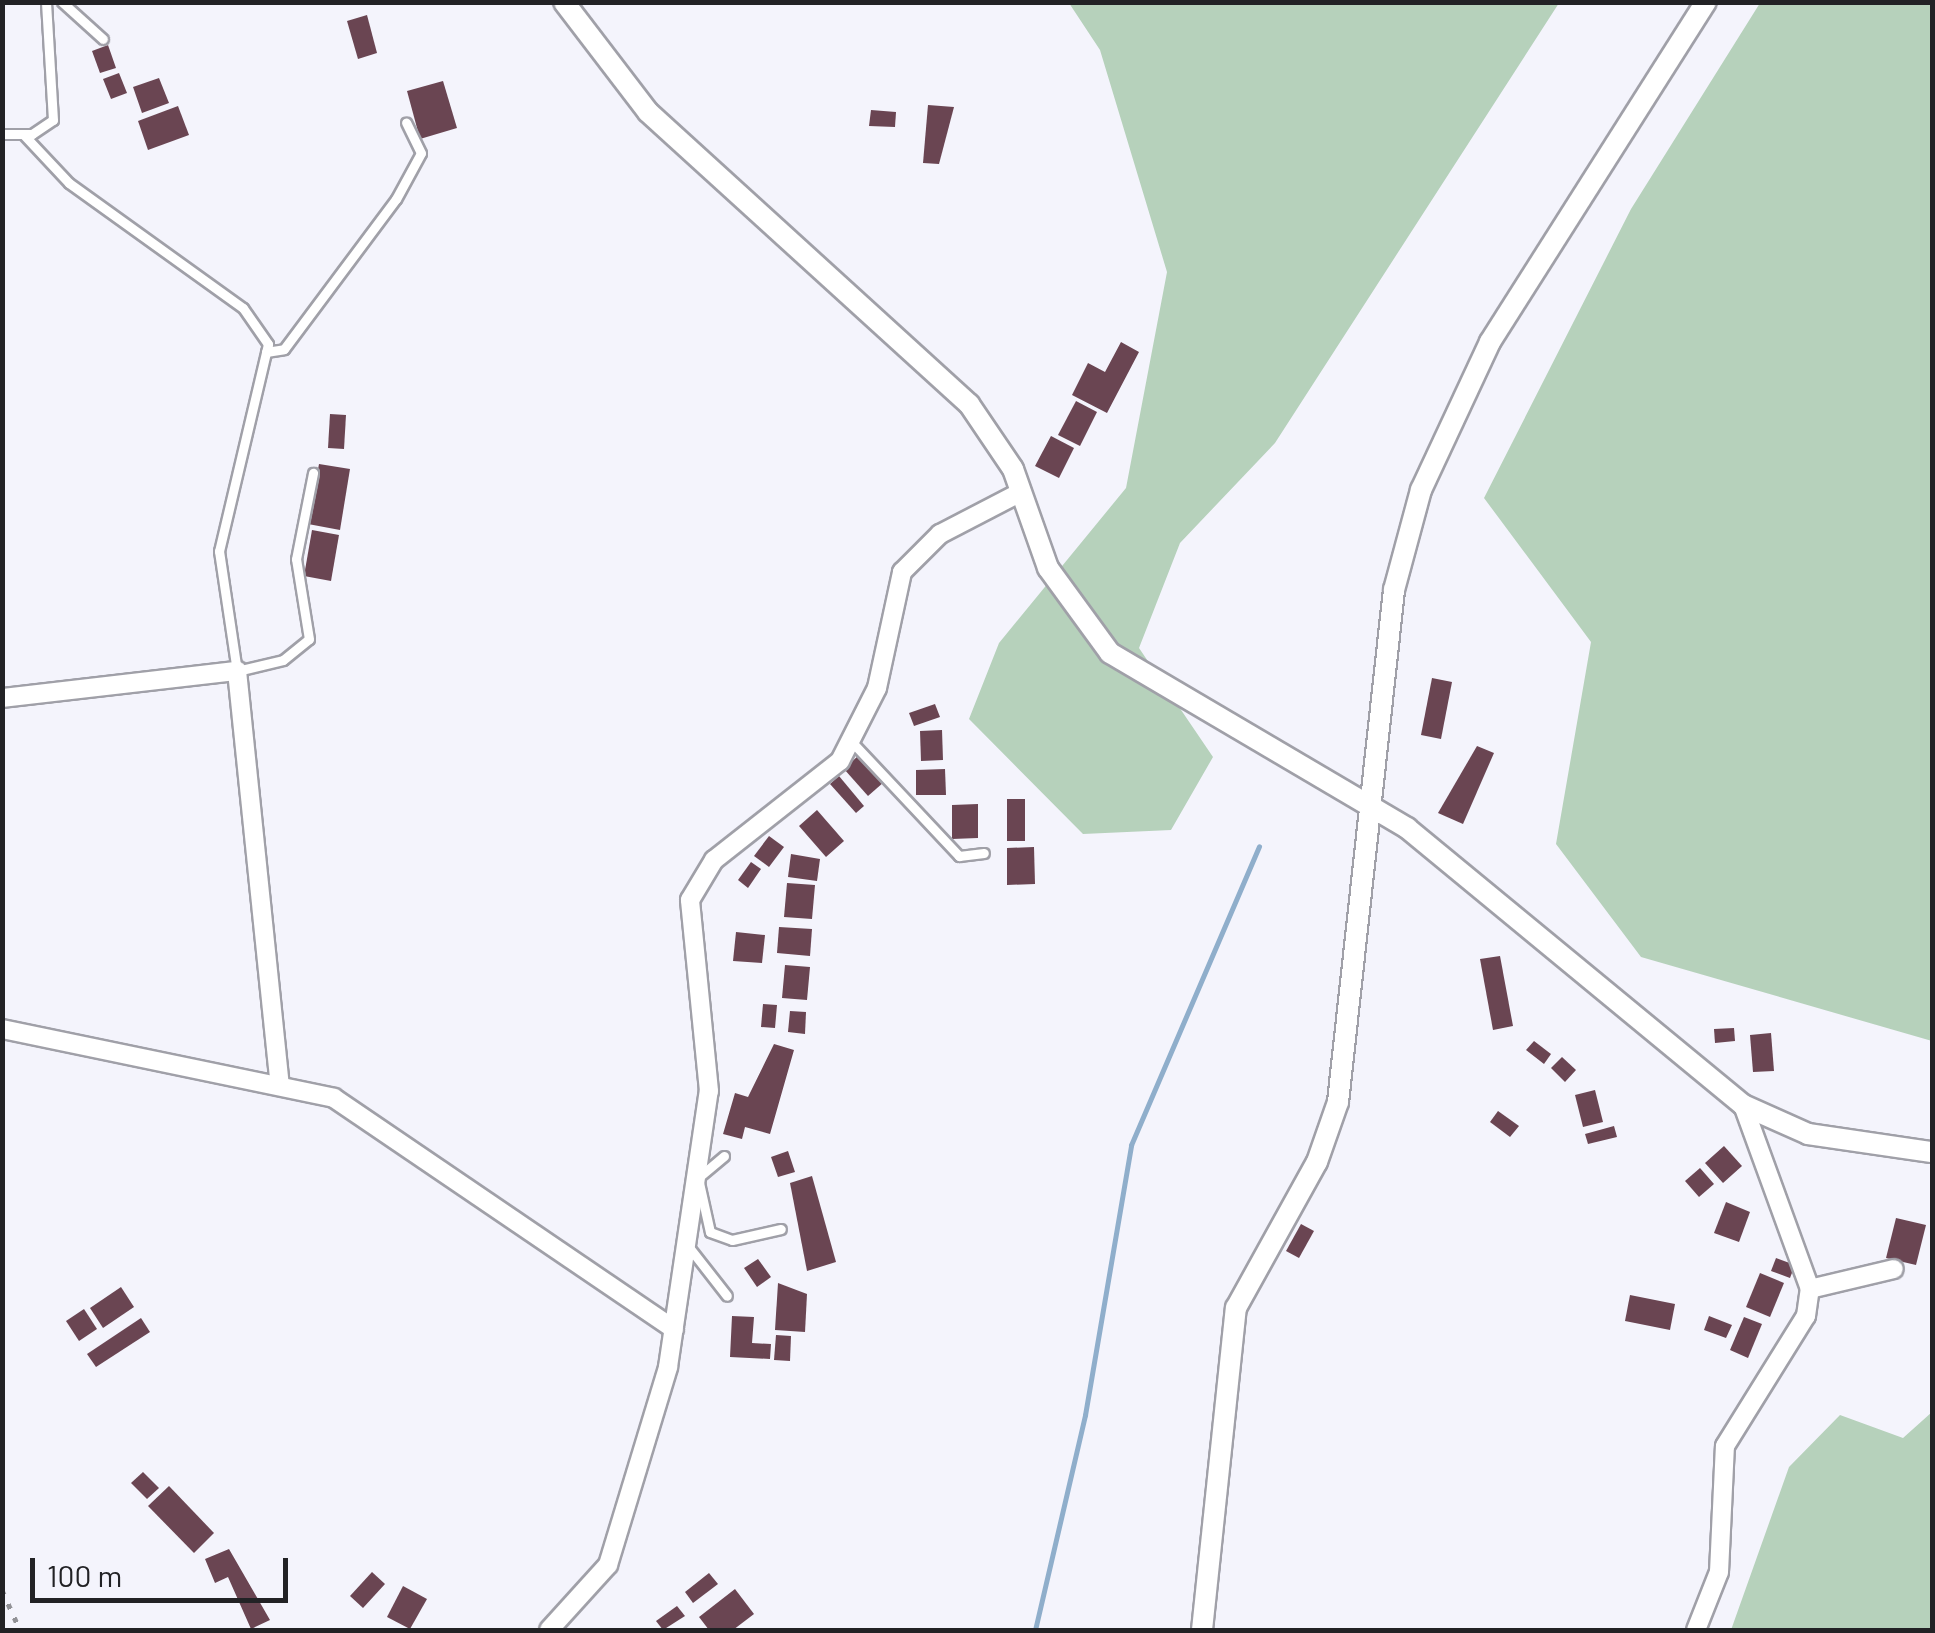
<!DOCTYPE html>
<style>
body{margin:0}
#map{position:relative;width:1935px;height:1633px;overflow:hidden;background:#f4f4fc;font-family:Barlow,sans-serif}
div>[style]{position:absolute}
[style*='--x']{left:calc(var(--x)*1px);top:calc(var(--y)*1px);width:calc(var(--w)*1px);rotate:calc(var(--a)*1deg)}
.green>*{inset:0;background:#b6d1bb}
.stream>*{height:5px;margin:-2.5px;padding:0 2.5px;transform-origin:2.5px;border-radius:2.5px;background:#8faecb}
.building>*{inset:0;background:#6a4552}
.roads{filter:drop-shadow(2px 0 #a0a0a8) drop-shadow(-2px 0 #a0a0a8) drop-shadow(0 2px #a0a0a8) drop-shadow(0 -2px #a0a0a8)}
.service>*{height:9px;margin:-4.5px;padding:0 4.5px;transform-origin:4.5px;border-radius:4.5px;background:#fff}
.minor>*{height:18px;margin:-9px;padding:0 9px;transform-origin:9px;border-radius:9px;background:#fff}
.tertiary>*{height:20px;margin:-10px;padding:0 10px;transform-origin:10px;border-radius:10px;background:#fff}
.rail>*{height:5px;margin-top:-2.5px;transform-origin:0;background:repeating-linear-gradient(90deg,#919196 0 5px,transparent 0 15px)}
span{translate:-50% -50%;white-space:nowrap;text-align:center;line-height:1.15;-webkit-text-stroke:10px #f4f4fc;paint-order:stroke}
.frame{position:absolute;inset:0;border:5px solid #222225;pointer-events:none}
.scale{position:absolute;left:30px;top:1558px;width:258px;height:45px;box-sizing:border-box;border:5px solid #222225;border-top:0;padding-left:12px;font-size:30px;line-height:35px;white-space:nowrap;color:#222225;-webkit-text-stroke:8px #f4f4fc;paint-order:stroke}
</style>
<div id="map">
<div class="green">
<i style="clip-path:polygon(1069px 3px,1559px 3px,1275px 443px,1180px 543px,1139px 648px,1213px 757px,1171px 830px,1083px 834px,969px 719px,999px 643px,1126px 488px,1167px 272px,1100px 50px)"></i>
<i style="clip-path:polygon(1760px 3px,1932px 3px,1932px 1041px,1641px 957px,1556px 844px,1591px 642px,1484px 498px,1631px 209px)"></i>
<i style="clip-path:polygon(1932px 1412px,1932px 1630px,1731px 1630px,1789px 1467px,1840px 1415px,1903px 1438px)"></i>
</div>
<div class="stream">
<i style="--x:1035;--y:1630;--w:221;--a:-76.9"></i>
<i style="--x:1085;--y:1415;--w:274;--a:-80.3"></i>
<i style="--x:1131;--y:1145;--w:325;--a:-66.8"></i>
</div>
<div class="building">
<i style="clip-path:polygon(367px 15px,377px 53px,358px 59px,347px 21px)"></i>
<i style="clip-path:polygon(108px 45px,116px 68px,100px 73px,92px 51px)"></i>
<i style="clip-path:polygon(119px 73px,127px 93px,111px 99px,103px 79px)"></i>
<i style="clip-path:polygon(159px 78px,169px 103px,142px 113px,133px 87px)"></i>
<i style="clip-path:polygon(443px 81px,457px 128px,420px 139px,407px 91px)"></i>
<i style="clip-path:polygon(928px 105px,954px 107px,939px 164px,923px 163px)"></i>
<i style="clip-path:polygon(178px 106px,189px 135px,148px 150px,138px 121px)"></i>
<i style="clip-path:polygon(871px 110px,896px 112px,895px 127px,869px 126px)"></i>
<i style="clip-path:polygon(1121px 342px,1139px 352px,1107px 413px,1072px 395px,1088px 363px,1105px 372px)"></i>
<i style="clip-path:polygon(1076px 401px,1097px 412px,1080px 446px,1058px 435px)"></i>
<i style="clip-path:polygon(330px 414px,346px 415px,344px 449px,328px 448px)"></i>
<i style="clip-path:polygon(1051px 436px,1074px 448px,1059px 478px,1035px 466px)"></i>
<i style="clip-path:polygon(319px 464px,350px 469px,340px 530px,308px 524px)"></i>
<i style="clip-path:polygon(312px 530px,339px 535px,331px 581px,304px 576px)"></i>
<i style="clip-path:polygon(1432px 678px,1452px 682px,1441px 739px,1421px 735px)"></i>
<i style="clip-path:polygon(935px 704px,940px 717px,914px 726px,909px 713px)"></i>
<i style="clip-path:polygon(942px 730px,943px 760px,921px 761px,920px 731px)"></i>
<i style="clip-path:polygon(1477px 746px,1494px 753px,1463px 824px,1438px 813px)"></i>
<i style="clip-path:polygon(860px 754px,884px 782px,868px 796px,844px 769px)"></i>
<i style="clip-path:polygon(945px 769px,946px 795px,916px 795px,916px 770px)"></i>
<i style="clip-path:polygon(839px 776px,864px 806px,856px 813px,830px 784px)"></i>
<i style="clip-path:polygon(1007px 799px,1025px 799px,1025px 841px,1007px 841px)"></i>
<i style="clip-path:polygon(978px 804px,978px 838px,952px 839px,952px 805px)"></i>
<i style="clip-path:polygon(817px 810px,844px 841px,826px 857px,799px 826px)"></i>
<i style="clip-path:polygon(769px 836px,784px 847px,769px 867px,754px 856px)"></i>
<i style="clip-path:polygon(1034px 847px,1035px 884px,1007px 885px,1007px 848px)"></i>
<i style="clip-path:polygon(791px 854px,820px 859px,817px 881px,788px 877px)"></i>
<i style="clip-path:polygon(751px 862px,761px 869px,748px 888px,738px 880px)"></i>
<i style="clip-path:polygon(787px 883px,815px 885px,812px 919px,784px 917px)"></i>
<i style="clip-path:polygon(779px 927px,812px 929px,810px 956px,777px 953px)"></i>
<i style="clip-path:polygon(736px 932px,765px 935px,762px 963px,733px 961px)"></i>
<i style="clip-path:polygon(1500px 956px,1513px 1026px,1493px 1030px,1480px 959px)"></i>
<i style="clip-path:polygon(785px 965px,810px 967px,807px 1000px,782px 998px)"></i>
<i style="clip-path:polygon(763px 1004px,777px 1005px,775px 1028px,761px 1027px)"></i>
<i style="clip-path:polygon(790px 1011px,806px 1012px,805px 1034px,788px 1032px)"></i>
<i style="clip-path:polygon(1734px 1028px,1735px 1041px,1715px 1043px,1714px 1029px)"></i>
<i style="clip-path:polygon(1771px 1033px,1774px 1071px,1753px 1072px,1750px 1035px)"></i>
<i style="clip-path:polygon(1534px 1041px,1551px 1054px,1544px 1064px,1526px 1050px)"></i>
<i style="clip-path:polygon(774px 1044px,794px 1050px,770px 1134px,745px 1127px,742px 1139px,723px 1134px,735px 1093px,748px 1097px)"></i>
<i style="clip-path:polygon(1562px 1057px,1576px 1070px,1565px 1082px,1551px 1068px)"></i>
<i style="clip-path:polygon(1595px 1090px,1603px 1122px,1583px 1127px,1575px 1095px)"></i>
<i style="clip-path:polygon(1498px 1111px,1519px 1126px,1510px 1137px,1490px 1122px)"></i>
<i style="clip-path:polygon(1614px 1126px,1617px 1137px,1588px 1144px,1585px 1134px)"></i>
<i style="clip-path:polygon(1724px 1146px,1742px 1166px,1723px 1183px,1705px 1163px)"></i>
<i style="clip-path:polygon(788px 1151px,795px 1172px,778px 1177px,771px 1157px)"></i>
<i style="clip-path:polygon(1700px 1168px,1714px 1184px,1699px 1197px,1685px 1181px)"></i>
<i style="clip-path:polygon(812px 1176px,836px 1262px,807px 1271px,790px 1183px)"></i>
<i style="clip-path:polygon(1726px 1202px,1750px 1212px,1739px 1242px,1714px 1233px)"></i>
<i style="clip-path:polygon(1896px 1218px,1926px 1225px,1916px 1265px,1886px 1258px)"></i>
<i style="clip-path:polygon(1301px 1224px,1314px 1231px,1299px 1258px,1286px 1251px)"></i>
<i style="clip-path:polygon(1776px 1258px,1795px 1265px,1790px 1278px,1771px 1271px)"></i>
<i style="clip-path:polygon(758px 1259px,771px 1277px,757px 1287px,744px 1268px)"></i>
<i style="clip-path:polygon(1760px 1273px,1784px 1283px,1770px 1317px,1746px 1307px)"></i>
<i style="clip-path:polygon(778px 1283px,807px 1294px,805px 1332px,775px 1330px)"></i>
<i style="clip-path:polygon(121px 1287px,134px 1307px,103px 1328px,90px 1308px)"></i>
<i style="clip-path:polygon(1630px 1295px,1675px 1304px,1670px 1330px,1625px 1321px)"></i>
<i style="clip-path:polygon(84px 1309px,97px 1329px,79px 1341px,66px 1321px)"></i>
<i style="clip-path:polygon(732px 1316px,754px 1317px,752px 1343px,771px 1344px,770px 1359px,730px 1357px)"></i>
<i style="clip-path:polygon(1709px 1316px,1732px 1325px,1726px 1338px,1704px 1330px)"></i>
<i style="clip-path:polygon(1744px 1317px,1762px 1324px,1748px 1358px,1730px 1350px)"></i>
<i style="clip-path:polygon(141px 1318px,150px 1332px,96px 1367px,87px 1354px)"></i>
<i style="clip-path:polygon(776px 1335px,791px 1336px,790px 1361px,774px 1360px)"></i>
<i style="clip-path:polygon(143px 1472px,159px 1488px,147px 1499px,131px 1483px)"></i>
<i style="clip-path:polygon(169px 1486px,214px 1533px,194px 1553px,148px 1506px)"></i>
<i style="clip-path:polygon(229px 1549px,270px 1620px,251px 1629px,228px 1577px,215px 1583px,205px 1559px)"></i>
<i style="clip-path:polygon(372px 1572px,385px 1584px,363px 1608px,350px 1596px)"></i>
<i style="clip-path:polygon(709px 1573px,718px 1584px,693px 1603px,685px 1592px)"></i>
<i style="clip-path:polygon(403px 1586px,427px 1599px,410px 1629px,387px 1617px)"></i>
<i style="clip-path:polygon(735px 1589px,754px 1614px,733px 1630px,709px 1630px,699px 1617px)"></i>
<i style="clip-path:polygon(677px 1606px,685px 1616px,663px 1630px,656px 1621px)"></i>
</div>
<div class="roads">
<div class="service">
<i style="--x:62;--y:2;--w:55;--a:42.1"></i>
<i style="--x:2;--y:134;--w:30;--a:0"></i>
<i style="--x:32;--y:134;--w:25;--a:-34"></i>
<i style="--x:53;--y:120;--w:118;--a:-93.4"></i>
<i style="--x:23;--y:134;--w:67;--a:46.8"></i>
<i style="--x:69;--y:183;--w:214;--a:35.7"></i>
<i style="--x:243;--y:308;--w:44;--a:55.2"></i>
<i style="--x:268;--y:344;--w:213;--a:103.3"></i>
<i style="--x:219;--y:551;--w:121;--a:81.5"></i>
<i style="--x:237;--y:671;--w:47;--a:-13.4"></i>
<i style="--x:283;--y:660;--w:33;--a:-39"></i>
<i style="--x:309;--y:639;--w:81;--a:-99.2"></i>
<i style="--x:296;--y:559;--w:88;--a:-78.8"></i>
<i style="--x:266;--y:352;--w:18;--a:-9"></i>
<i style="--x:284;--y:349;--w:187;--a:-53.3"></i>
<i style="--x:396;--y:199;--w:52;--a:-61.5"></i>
<i style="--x:421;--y:153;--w:34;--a:-116"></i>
<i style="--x:851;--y:741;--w:158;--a:46.8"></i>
<i style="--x:959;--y:856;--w:25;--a:-7"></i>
<i style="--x:724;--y:1156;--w:34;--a:140"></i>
<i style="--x:698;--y:1178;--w:55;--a:77.5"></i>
<i style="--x:710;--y:1232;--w:23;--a:20"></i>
<i style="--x:732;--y:1240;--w:50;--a:-12.7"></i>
<i style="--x:688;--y:1246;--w:63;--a:52"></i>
</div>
<div class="minor">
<i style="--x:2;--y:698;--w:237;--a:-6.6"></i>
<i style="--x:237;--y:671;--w:417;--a:84.1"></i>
<i style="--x:2;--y:1029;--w:339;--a:11.7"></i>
<i style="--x:334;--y:1098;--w:411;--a:34.2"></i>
<i style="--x:1810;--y:1289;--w:86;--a:-13.4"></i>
<i style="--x:549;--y:1630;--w:88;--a:-47.8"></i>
<i style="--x:608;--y:1565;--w:207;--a:-73.1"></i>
<i style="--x:668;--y:1367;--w:279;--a:-81.6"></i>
<i style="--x:709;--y:1091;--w:192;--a:-95.7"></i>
<i style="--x:690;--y:900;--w:47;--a:-59"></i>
<i style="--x:714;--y:860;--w:160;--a:-38.2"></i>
<i style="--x:840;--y:761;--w:82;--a:-63.1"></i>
<i style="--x:877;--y:688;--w:119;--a:-77.8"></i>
<i style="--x:902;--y:572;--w:54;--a:-45"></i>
<i style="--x:940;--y:534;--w:91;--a:-27.4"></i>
<i style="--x:1696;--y:1630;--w:62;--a:-68.4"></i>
<i style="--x:1719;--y:1572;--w:126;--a:-87.3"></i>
<i style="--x:1725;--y:1446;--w:153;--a:-58.1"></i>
<i style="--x:1806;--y:1316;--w:27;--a:-82"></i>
<i style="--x:1810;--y:1289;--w:196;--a:-110"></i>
</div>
<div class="tertiary">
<i style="--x:564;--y:2;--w:138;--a:52.6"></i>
<i style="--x:648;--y:112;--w:434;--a:42.3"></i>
<i style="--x:969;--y:404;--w:78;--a:55.9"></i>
<i style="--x:1013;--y:469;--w:105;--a:70.5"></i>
<i style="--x:1048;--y:568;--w:105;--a:53.9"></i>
<i style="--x:1110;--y:653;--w:345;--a:30.5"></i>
<i style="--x:1407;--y:828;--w:435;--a:39.5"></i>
<i style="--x:1743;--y:1105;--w:71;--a:24"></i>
<i style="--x:1808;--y:1134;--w:125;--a:8.3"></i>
<i style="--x:1202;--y:1630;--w:324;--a:-84"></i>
<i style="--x:1236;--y:1308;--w:167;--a:-61"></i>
<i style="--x:1317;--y:1162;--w:64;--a:-70.7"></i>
<i style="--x:1338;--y:1102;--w:515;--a:-83.76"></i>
<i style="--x:1394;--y:590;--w:104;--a:-74.9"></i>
<i style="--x:1421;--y:490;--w:163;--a:-65"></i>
<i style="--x:1490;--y:342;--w:403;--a:-57.6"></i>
</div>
</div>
<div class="rail">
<i style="--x:2;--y:1590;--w:44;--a:65.8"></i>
</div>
<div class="frame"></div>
<div class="scale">100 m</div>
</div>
